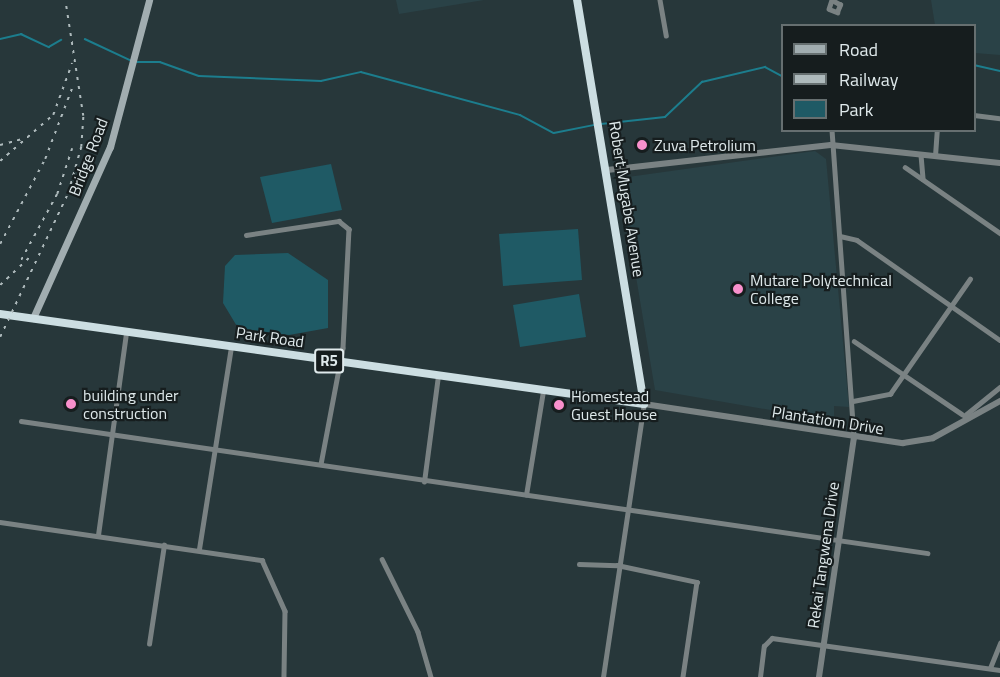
<!DOCTYPE html>
<style>
body{margin:0}
#map{position:relative;width:1000px;height:677px;overflow:hidden;background:#27373a;font-family:"Titillium Web",sans-serif}
div>[style]{position:absolute}
[style*='--x']{left:calc(var(--x)*1px);top:calc(var(--y)*1px);width:calc(var(--w)*1px);rotate:calc(var(--a)*1deg)}
.built>*{inset:0;background:#2a4247}
.green>*{inset:0;background:#1f5a65}
.stream>*{height:1.5px;margin:-0.75px;padding:0 0.75px;transform-origin:0.75px;border-radius:0.75px;background:#1c7d8d}
.minor>*{height:4.5px;margin:-2.25px;padding:0 2.25px;transform-origin:2.25px;border-radius:2.25px;background:#7a8283}
.tertiary>*{height:6px;margin:-3px;padding:0 3px;transform-origin:3px;border-radius:3px;background:#7a8283}
.secondary>*{height:7px;margin:-3.5px;padding:0 3.5px;transform-origin:3.5px;border-radius:3.5px;background:#a1adb0}
.trunk>*{height:8px;margin:-4px;padding:0 4px;transform-origin:4px;border-radius:4px;background:#ccdee2}
.rail>*{height:1.5px;margin-top:-0.75px;transform-origin:0;background:repeating-linear-gradient(90deg,#aebabc 0 3px,transparent 0 9px)}
.dots>*{width:16px;height:16px;translate:-50% -50%;box-sizing:border-box;border:3px solid #161d1e;border-radius:50%}
span{translate:-50% -50%;white-space:nowrap;text-align:center;line-height:1.15;-webkit-text-stroke:4.5px #161d1e;paint-order:stroke}
.shield-label span{padding:2px 4px;background:#161d1e;border:2px solid;border-radius:4px;-webkit-text-stroke-width:0}
.shield-label{font-size:15px;color:#dfe9eb;font-weight:700}
.poi-label{font-size:16px;color:#dfe9eb}
.left{translate:0 -50%;text-align:left}
.street-label{font-size:16px;color:#dfe9eb}
.legend{position:absolute;left:781px;top:24px;width:195px;height:108px;box-sizing:border-box;background:#161d1e;border:2px solid #666f70;margin:0;padding:8px 10px;list-style:none;font-size:18px;color:#dfe9eb}
.legend li{display:flex;align-items:center;gap:12px;height:30px}
.legend b{width:30px;border:2px solid #666f70}
</style>
<div id="map">
<div class="built">
<i style="clip-path:polygon(396px 0,484px 0,399px 14px)"></i>
<i style="clip-path:polygon(931px 0,1000px 0,1000px 55px,975px 53px,974px 26px,935px 25px)"></i>
<i style="clip-path:polygon(815px 151px,826px 159px,849px 407px,834px 406px,834px 421px,655px 390px,621px 187px,628px 177px)"></i>
</div>
<div class="green">
<i style="clip-path:polygon(331px 164px,342px 210px,272px 223px,260px 177px)"></i>
<i style="clip-path:polygon(578px 229px,582px 280px,503px 286px,499px 234px)"></i>
<i style="clip-path:polygon(288px 253px,328px 280px,328px 328px,289px 335px,238px 328px,223px 303px,225px 266px,235px 255px)"></i>
<i style="clip-path:polygon(579px 294px,586px 337px,520px 347px,513px 305px)"></i>
</div>
<div class="stream">
<i style="--x:0;--y:39;--w:22;--a:-13"></i>
<i style="--x:21;--y:34;--w:31;--a:25"></i>
<i style="--x:49;--y:47;--w:14;--a:-30"></i>
<i style="--x:85;--y:39;--w:50;--a:25"></i>
<i style="--x:137;--y:62;--w:23;--a:0"></i>
<i style="--x:160;--y:62;--w:41;--a:19.7"></i>
<i style="--x:199;--y:76;--w:122;--a:2.3"></i>
<i style="--x:321;--y:81;--w:41;--a:-12.7"></i>
<i style="--x:361;--y:72;--w:165;--a:15.1"></i>
<i style="--x:520;--y:115;--w:38;--a:28"></i>
<i style="--x:554;--y:133;--w:41;--a:-11.3"></i>
<i style="--x:974;--y:65;--w:27;--a:13"></i>
<i style="--x:601;--y:124;--w:64;--a:-6.2"></i>
<i style="--x:665;--y:117;--w:51;--a:-43.4"></i>
<i style="--x:702;--y:82;--w:65;--a:-13.4"></i>
<i style="--x:765;--y:67;--w:19;--a:28"></i>
</div>
<div class="minor">
<i style="--x:660;--y:0;--w:36;--a:80"></i>
<i style="--x:832;--y:0;--w:9;--a:108"></i>
<i style="--x:829;--y:9;--w:9;--a:21"></i>
<i style="--x:837;--y:12;--w:8;--a:-67"></i>
<i style="--x:840;--y:5;--w:8;--a:-150"></i>
<i style="--x:974;--y:115;--w:26;--a:7"></i>
<i style="--x:832;--y:130;--w:309;--a:85.9"></i>
<i style="--x:921;--y:155;--w:24;--a:85"></i>
<i style="--x:935;--y:156;--w:26;--a:-86"></i>
<i style="--x:905;--y:167;--w:116;--a:34.8"></i>
<i style="--x:246;--y:235;--w:94;--a:-8.6"></i>
<i style="--x:339;--y:221;--w:13;--a:39"></i>
<i style="--x:349;--y:229;--w:119;--a:92.9"></i>
<i style="--x:343;--y:348;--w:118;--a:100.7"></i>
<i style="--x:840;--y:236;--w:17;--a:13"></i>
<i style="--x:857;--y:240;--w:174;--a:35"></i>
<i style="--x:854;--y:341;--w:130;--a:34.1"></i>
<i style="--x:853;--y:401;--w:38;--a:-11"></i>
<i style="--x:890;--y:394;--w:140;--a:-55.2"></i>
<i style="--x:964;--y:416;--w:46;--a:-38.9"></i>
<i style="--x:21;--y:421;--w:916;--a:8.29"></i>
<i style="--x:424;--y:482;--w:107;--a:-82.5"></i>
<i style="--x:526;--y:495;--w:105;--a:-80.7"></i>
<i style="--x:0;--y:522;--w:265;--a:8.3"></i>
<i style="--x:262;--y:560;--w:56;--a:65.7"></i>
<i style="--x:285;--y:611;--w:66;--a:90.9"></i>
<i style="--x:98;--y:535;--w:205;--a:-82.1"></i>
<i style="--x:199;--y:549;--w:206;--a:-81"></i>
<i style="--x:382;--y:559;--w:81;--a:63.7"></i>
<i style="--x:418;--y:632;--w:47;--a:73.9"></i>
<i style="--x:579;--y:564;--w:38;--a:2"></i>
<i style="--x:617;--y:565;--w:82;--a:12"></i>
<i style="--x:697;--y:582;--w:96;--a:98.4"></i>
<i style="--x:149;--y:644;--w:100;--a:-81.4"></i>
<i style="--x:990;--y:668;--w:27;--a:-68"></i>
<i style="--x:603;--y:677;--w:276;--a:-81.5"></i>
<i style="--x:760;--y:677;--w:31;--a:-83"></i>
<i style="--x:764;--y:646;--w:11;--a:-45"></i>
<i style="--x:772;--y:638;--w:230;--a:8"></i>
</div>
<div class="tertiary">
<i style="--x:607;--y:170;--w:225;--a:-6.4"></i>
<i style="--x:831;--y:145;--w:170;--a:6.1"></i>
<i style="--x:644;--y:404;--w:262;--a:8.6"></i>
<i style="--x:903;--y:443;--w:30;--a:-9"></i>
<i style="--x:933;--y:438;--w:77;--a:-28.9"></i>
<i style="--x:819;--y:677;--w:242;--a:-81.7"></i>
</div>
<div class="secondary">
<i style="--x:33;--y:318;--w:188;--a:-65.8"></i>
<i style="--x:110;--y:147;--w:152;--a:-75.1"></i>
</div>
<div class="trunk">
<i style="--x:0;--y:314;--w:650;--a:7.96"></i>
<i style="--x:644;--y:404;--w:410;--a:-99.4"></i>
</div>
<div class="rail">
<i style="--x:0;--y:145;--w:23;--a:-15"></i>
<i style="--x:0;--y:161;--w:70;--a:-41"></i>
<i style="--x:53;--y:115;--w:55;--a:-69.9"></i>
<i style="--x:0;--y:244;--w:96;--a:-62.1"></i>
<i style="--x:45;--y:159;--w:76;--a:-69.2"></i>
<i style="--x:21;--y:260;--w:75;--a:-61.4"></i>
<i style="--x:57;--y:194;--w:48;--a:-71.9"></i>
<i style="--x:0;--y:285;--w:44;--a:-43.2"></i>
<i style="--x:0;--y:337;--w:159;--a:-64.7"></i>
<i style="--x:68;--y:193;--w:48;--a:-74.2"></i>
<i style="--x:81;--y:147;--w:31;--a:-86"></i>
<i style="--x:83;--y:116;--w:117;--a:-98.8"></i>
</div>
<div class="dots">
<i style="left:642px;top:145px;background:#f890cc"></i>
<i style="left:738px;top:289px;background:#f890cc"></i>
<i style="left:71px;top:404px;background:#f890cc"></i>
<i style="left:559px;top:405px;background:#f890cc"></i>
</div>
<div class="shield-label">
<span style="left:329px;top:361px">R5</span>
</div>
<div class="poi-label">
<span class="left" style="left:654px;top:145px">Zuva Petrolium</span>
<span class="left" style="left:750px;top:289px">Mutare Polytechnical<br>College</span>
<span class="left" style="left:83px;top:404px">building under<br>construction</span>
<span class="left" style="left:571px;top:405px">Homestead<br>Guest House</span>
</div>
<div class="street-label">
<span style="left:88px;top:157px;rotate:-69deg">Bridge Road</span>
<span style="left:627px;top:199px;rotate:81deg">Robert Mugabe Avenue</span>
<span style="left:270px;top:337px;rotate:8deg">Park Road</span>
<span style="left:828px;top:420px;rotate:9deg">Plantatiom Drive</span>
<span style="left:823px;top:555px;rotate:-82deg">Rekai Tangwena Drive</span>
</div>
<ul class="legend">
<li><b style="height:8px;background:#a1adb0"></b>Road</li>
<li><b style="height:8px;background:#aebabc"></b>Railway</li>
<li><b style="height:16px;background:#1f5a65"></b>Park</li>
</ul>
</div>
